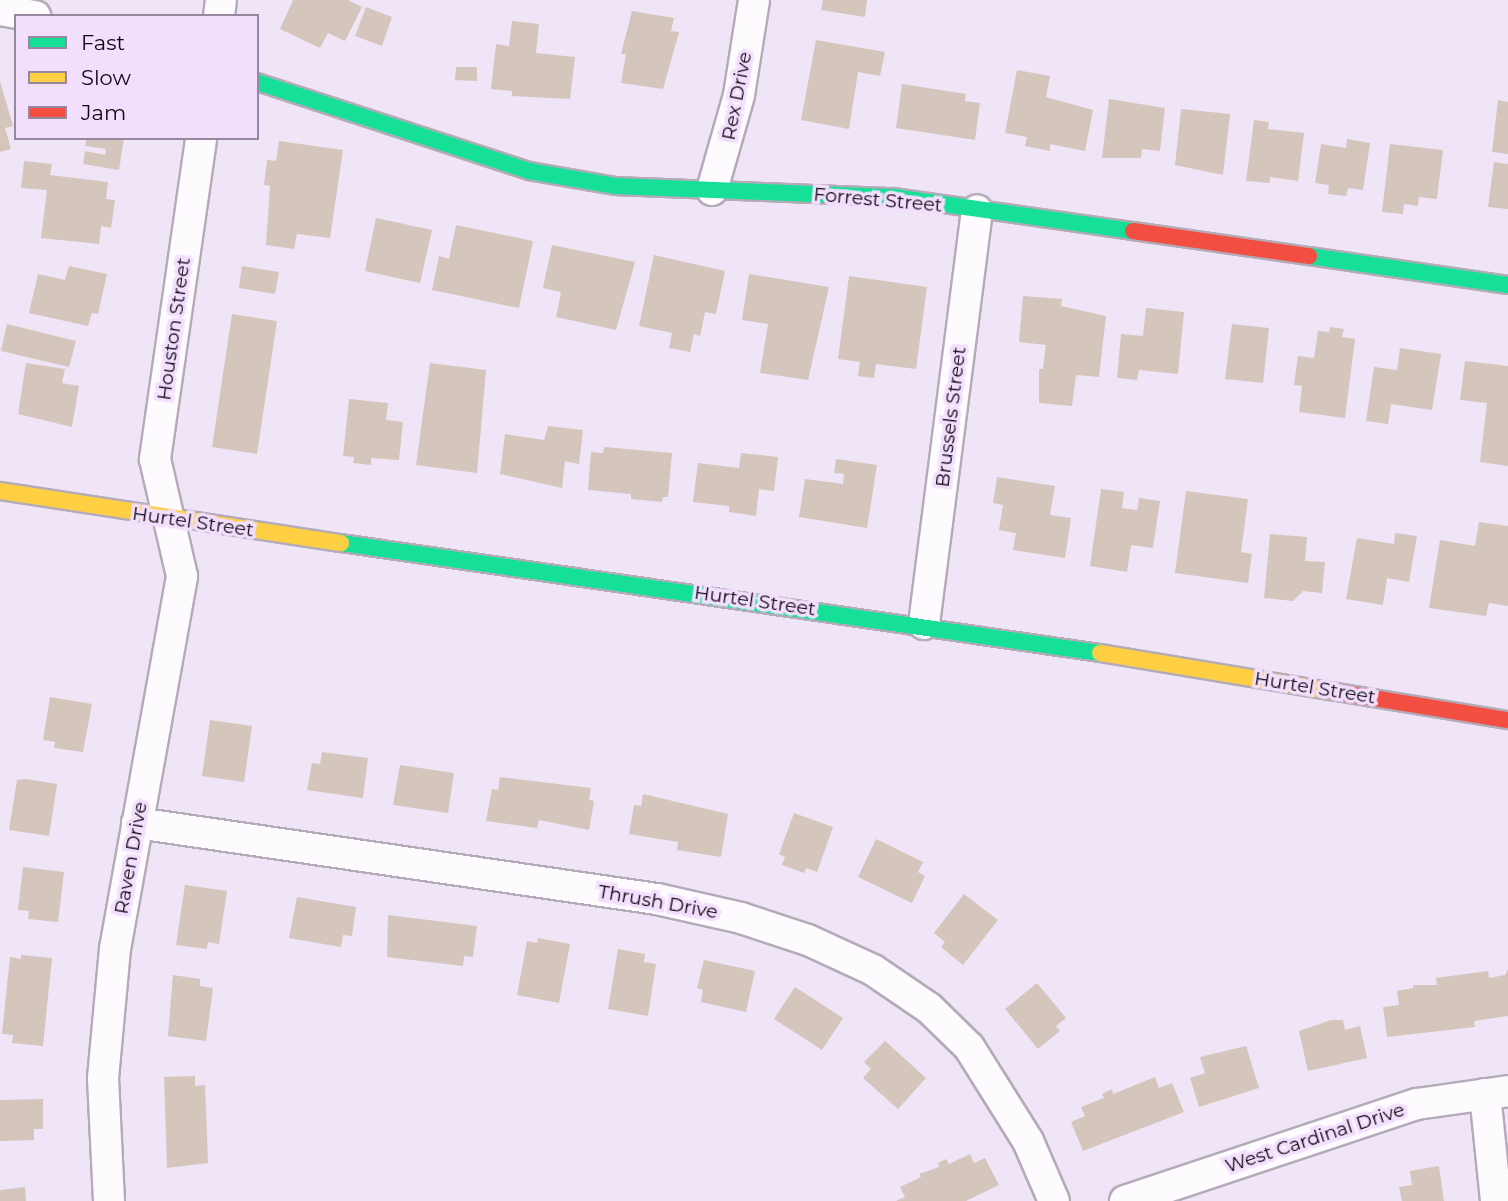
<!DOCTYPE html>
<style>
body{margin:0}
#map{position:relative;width:1508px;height:1201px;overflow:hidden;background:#f0e5f6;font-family:Montserrat,sans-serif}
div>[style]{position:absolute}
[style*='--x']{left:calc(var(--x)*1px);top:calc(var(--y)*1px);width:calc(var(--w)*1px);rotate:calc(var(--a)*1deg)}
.building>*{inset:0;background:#d4c5bd}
.roads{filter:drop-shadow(2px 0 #b4abb8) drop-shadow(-2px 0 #b4abb8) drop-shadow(0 2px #b4abb8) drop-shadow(0 -2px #b4abb8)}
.street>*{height:30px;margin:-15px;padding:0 15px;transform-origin:15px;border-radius:15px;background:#fdfbfe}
.fast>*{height:16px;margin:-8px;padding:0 8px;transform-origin:8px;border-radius:8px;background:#16e098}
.slow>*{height:16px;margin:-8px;padding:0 8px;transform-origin:8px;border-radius:8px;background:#ffcf43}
.jam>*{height:16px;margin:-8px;padding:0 8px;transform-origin:8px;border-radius:8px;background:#f24e42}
span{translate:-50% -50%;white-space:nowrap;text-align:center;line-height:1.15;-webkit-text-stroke:7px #f2defd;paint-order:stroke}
.street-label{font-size:19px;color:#0f0812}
.legend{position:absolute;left:14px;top:14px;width:245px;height:126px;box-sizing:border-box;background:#f2defd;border:2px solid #97889f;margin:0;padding:9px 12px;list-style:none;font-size:21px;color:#0f0812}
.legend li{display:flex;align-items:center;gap:14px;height:35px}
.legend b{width:35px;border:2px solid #97889f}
</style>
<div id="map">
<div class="building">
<i style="clip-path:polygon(293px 0,348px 0,362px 7px,345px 41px,328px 33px,320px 48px,280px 29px)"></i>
<i style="clip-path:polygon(823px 0,867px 0,865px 17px,821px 10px)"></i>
<i style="clip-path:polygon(366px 7px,392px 17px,382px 46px,355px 36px)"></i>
<i style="clip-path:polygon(632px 11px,674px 18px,671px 31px,679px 32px,663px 89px,621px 83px,626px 54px,621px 54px)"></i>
<i style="clip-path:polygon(512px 21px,539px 24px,536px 53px,575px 57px,570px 99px,512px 96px,512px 91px,491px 89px,496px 44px,509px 46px)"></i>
<i style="clip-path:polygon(816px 40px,885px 52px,880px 76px,858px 72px,849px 129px,801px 120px)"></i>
<i style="clip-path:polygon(456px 67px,477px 67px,477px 81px,455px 80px)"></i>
<i style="clip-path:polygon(1017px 70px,1050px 76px,1046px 97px,1093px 110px,1085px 151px,1050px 144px,1050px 151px,1025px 146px,1027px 137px,1005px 133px)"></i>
<i style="clip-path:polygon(0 81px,13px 126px,5px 128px,11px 149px,0 152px)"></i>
<i style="clip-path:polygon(902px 84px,966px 94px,965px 101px,980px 103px,975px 140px,896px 128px)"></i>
<i style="clip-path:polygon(1109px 99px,1165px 108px,1160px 151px,1142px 149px,1141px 158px,1102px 158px)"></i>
<i style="clip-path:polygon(1498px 100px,1508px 102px,1508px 154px,1492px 152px)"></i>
<i style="clip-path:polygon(1181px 109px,1230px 114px,1223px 175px,1175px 165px)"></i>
<i style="clip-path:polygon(1254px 120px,1269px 122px,1268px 129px,1304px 133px,1298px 181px,1270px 177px,1270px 183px,1246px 181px)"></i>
<i style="clip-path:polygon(87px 138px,124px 138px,119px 170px,83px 164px,85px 151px,105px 155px,106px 149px,85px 146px)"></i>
<i style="clip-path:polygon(1347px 139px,1370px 143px,1363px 190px,1348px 188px,1346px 196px,1328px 194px,1329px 185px,1315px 183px,1321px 144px,1346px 148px)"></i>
<i style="clip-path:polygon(279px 141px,343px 150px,330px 238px,297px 234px,294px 249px,266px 245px,270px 186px,264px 185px,267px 160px,276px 161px)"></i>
<i style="clip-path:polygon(1390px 144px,1443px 150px,1437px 199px,1419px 197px,1418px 206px,1404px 204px,1403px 214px,1382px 212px)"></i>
<i style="clip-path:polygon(24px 161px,52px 164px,50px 175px,108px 182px,106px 199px,115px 200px,111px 228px,101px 226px,99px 244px,41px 238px,47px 190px,21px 188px)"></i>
<i style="clip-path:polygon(1494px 162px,1508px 164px,1508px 209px,1488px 207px)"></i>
<i style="clip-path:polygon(376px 218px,432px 230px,420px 283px,365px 271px)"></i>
<i style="clip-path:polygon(456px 225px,533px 241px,519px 308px,432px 290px,439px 256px,449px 259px)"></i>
<i style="clip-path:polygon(552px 245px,635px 262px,616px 330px,556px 317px,561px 292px,543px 288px)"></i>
<i style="clip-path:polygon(654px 255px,725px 271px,716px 314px,705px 312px,700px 336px,694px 334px,690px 352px,669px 348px,672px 333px,639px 326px)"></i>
<i style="clip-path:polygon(69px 266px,107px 274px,98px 314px,92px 313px,88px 326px,29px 313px,38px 274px,65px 280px)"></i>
<i style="clip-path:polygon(242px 266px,279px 272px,275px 294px,239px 288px)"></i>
<i style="clip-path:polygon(749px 274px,829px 287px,808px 380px,760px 373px,768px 324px,742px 320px)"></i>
<i style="clip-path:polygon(849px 276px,927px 287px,916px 369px,876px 364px,874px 378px,858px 376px,860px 362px,838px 359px)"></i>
<i style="clip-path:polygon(1023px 296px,1062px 299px,1061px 306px,1106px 316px,1099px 377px,1076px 375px,1072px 406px,1039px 403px,1039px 369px,1043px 369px,1046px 345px,1019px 342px)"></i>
<i style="clip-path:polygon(1146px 308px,1184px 312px,1178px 374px,1139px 370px,1137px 380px,1117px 378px,1121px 334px,1143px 336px)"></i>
<i style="clip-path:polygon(232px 314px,277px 321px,257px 454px,212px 447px)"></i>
<i style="clip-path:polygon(7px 324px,76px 341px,69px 367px,1px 351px)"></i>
<i style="clip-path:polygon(1232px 324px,1269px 328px,1263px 383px,1225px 379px)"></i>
<i style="clip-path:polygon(1330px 327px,1344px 329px,1342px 337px,1355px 339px,1345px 418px,1299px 412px,1302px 386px,1294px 385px,1298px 356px,1314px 358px,1318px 331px,1329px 332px)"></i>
<i style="clip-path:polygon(1400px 348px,1441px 354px,1432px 410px,1391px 404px,1388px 424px,1366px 421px,1374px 367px,1397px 370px)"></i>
<i style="clip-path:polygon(1465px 361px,1508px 366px,1508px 466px,1480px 462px,1487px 403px,1460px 400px)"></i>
<i style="clip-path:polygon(26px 363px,65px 369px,62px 383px,79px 386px,72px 427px,18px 414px)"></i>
<i style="clip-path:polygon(430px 363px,486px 370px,477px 473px,416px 465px)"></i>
<i style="clip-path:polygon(349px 399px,388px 403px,386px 420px,403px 422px,399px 460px,371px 458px,371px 465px,353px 463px,354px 457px,343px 456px)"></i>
<i style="clip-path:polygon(548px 426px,583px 430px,579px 464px,565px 461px,562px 488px,500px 474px,505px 434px,544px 440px)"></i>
<i style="clip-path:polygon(604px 447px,672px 453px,668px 497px,663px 497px,662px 502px,631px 499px,631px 494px,588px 490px,591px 452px,603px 453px)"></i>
<i style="clip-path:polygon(741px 453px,778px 457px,774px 491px,759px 489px,756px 516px,729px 512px,729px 506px,693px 502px,698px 463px,739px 468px)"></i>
<i style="clip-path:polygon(836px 459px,877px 465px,867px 528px,799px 517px,805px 479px,843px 484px,844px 474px,834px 473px)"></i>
<i style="clip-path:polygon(997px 477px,1055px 486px,1050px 515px,1071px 518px,1065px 558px,1013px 550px,1016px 533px,999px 530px,1003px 505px,993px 503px)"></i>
<i style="clip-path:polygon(1101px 489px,1124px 492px,1122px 508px,1137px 510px,1139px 498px,1160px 501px,1153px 548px,1131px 545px,1127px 572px,1090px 566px)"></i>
<i style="clip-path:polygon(1186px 491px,1248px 499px,1241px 552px,1252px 554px,1248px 583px,1175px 573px)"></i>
<i style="clip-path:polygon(1479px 522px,1508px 526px,1508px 606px,1489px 603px,1486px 616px,1429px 608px,1440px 540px,1475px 546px)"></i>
<i style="clip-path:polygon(1395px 533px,1417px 536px,1409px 582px,1387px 578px,1383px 605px,1346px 599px,1357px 538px,1394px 544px)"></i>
<i style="clip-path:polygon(1270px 534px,1307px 537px,1305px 561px,1325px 562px,1322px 593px,1303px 591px,1293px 601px,1264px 598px)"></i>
<i style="clip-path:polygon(50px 697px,92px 704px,83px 752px,54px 748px,55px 742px,43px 740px)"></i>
<i style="clip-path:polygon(210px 720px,252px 726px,244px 782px,202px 776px)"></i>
<i style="clip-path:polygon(322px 752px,368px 758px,363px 798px,307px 790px,312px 763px,320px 764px)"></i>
<i style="clip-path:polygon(400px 765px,454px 773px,448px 813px,393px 805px)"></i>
<i style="clip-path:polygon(500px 777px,591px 788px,589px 800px,594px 801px,589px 830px,539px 820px,537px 828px,486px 821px,492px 789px,498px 790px)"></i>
<i style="clip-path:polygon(26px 779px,57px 784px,49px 836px,9px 830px,17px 780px)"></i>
<i style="clip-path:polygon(643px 794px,728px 814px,721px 857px,677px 850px,678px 842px,629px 834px,634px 805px,641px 806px)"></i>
<i style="clip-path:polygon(794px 813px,833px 827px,817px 872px,806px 868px,804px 873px,782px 865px,785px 857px,779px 854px)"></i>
<i style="clip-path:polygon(876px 839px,923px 862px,918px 872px,925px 876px,912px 903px,858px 877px)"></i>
<i style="clip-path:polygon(23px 867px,64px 872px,58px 922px,28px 919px,29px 911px,18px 910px)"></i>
<i style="clip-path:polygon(185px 885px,227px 891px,219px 944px,208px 942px,207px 949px,176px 945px)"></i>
<i style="clip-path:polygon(964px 894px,998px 920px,963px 965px,941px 947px,945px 942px,934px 933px)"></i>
<i style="clip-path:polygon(297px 897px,356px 907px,352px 936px,343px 935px,341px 947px,289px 938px)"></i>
<i style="clip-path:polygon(388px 915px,477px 926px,473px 957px,464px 956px,463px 966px,387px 957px)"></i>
<i style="clip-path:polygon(538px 938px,570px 944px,559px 1003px,517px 995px,527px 941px,537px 943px)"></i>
<i style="clip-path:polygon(618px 949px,645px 954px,644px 962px,656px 964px,648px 1016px,608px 1009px)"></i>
<i style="clip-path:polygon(21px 955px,52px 958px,43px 1046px,12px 1043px,13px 1035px,2px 1034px,10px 957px,21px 959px)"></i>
<i style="clip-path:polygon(704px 960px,755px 971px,746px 1012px,701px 1002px,703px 990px,697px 988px)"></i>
<i style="clip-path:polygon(1508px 969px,1508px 1016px,1474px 1021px,1475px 1027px,1387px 1037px,1383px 1007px,1399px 1005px,1397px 991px,1413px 988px,1413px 985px,1437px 985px,1436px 978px,1488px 971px,1489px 978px,1505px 975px)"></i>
<i style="clip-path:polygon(173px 975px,200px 979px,200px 986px,213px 988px,206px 1041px,168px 1036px)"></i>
<i style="clip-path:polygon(1037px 983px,1066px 1018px,1056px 1026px,1060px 1031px,1038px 1049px,1005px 1009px)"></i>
<i style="clip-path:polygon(795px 987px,843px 1018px,822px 1050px,774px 1019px)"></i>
<i style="clip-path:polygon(1331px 1020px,1343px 1020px,1345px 1030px,1360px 1026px,1367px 1058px,1308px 1071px,1299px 1031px)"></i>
<i style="clip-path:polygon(885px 1041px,926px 1078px,898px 1109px,863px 1078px,871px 1069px,864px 1062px)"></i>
<i style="clip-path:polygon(1246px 1046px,1259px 1088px,1199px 1107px,1190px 1078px,1205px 1073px,1200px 1057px)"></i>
<i style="clip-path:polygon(195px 1076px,195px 1086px,205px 1085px,208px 1163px,167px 1168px,164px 1077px)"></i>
<i style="clip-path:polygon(1155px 1077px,1159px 1088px,1172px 1083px,1184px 1112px,1083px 1151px,1071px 1122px,1085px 1116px,1081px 1107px,1104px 1098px,1102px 1094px,1112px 1089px,1113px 1094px)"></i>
<i style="clip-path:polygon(43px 1099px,43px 1129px,34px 1129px,34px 1140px,0 1141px,0 1100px)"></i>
<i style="clip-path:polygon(970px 1154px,974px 1163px,985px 1158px,999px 1185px,966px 1201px,896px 1201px,905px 1197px,900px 1187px,921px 1177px,919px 1174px,939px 1167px,938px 1163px,946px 1159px,949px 1164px)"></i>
<i style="clip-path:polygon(1439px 1166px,1444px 1201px,1402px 1201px,1399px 1187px,1412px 1185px,1410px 1171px)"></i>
<i style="clip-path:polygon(25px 1187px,26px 1201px,0 1201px,0 1190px)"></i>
</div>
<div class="roads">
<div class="street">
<i style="--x:0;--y:10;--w:36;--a:10"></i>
<i style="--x:219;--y:16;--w:16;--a:-83"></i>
<i style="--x:712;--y:190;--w:99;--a:-74.1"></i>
<i style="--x:739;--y:95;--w:96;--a:-81"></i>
<i style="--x:924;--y:624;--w:417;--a:-82.7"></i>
<i style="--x:137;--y:823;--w:526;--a:8.32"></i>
<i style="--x:657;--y:899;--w:86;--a:12.7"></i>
<i style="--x:741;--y:918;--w:71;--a:18.2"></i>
<i style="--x:808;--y:940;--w:72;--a:24.8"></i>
<i style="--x:873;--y:970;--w:68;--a:34.2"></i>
<i style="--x:929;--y:1008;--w:56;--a:44.3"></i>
<i style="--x:969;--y:1047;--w:111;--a:57.9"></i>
<i style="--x:1028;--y:1141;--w:65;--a:66.6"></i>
<i style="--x:1485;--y:1094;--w:108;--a:84.1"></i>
<i style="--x:109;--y:1201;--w:123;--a:-92.8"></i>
<i style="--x:103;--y:1078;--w:130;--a:-84.7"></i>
<i style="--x:115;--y:949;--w:379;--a:-79.8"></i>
<i style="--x:182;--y:576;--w:120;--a:-103"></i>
<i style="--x:155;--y:459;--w:324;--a:-81.8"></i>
<i style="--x:1125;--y:1201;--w:308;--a:-18.4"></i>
<i style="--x:1417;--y:1104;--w:92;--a:-8.1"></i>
</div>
<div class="fast">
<i style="--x:257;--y:82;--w:286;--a:18.1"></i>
<i style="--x:529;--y:171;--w:87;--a:9.9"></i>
<i style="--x:615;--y:186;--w:279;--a:2.3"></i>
<i style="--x:894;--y:197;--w:241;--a:8.1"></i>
<i style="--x:1309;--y:256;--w:201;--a:8.3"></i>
<i style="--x:341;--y:543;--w:767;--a:8.25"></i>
</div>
<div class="slow">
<i style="--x:0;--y:491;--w:345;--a:8.7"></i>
<i style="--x:1100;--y:653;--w:233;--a:9.4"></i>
</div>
<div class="jam">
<i style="--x:1133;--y:231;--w:178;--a:8.1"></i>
<i style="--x:1330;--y:691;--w:180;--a:9.3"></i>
</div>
</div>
<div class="street-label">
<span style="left:737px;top:96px;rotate:-79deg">Rex Drive</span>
<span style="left:878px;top:200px;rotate:5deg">Forrest Street</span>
<span style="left:174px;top:329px;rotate:-82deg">Houston Street</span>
<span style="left:951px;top:417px;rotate:-83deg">Brussels Street</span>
<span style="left:193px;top:522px;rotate:8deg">Hurtel Street</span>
<span style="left:755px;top:601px;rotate:8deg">Hurtel Street</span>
<span style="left:1315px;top:688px;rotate:9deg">Hurtel Street</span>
<span style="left:131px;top:858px;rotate:-80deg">Raven Drive</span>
<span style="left:658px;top:902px;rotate:10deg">Thrush Drive</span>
<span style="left:1315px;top:1138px;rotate:-18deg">West Cardinal Drive</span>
</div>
<ul class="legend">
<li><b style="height:9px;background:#16e098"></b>Fast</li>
<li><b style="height:9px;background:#ffcf43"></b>Slow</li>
<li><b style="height:9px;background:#f24e42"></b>Jam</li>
</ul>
</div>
